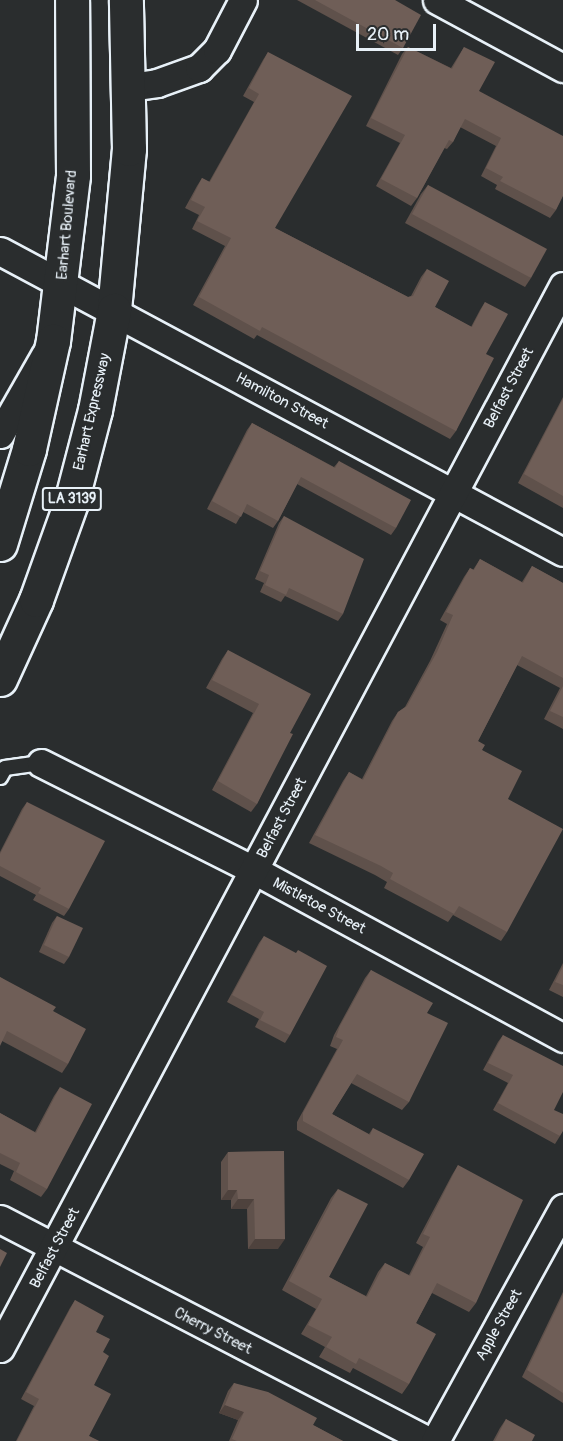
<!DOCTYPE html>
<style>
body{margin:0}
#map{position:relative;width:563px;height:1441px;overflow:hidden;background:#2a2d2e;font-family:Pangolin,sans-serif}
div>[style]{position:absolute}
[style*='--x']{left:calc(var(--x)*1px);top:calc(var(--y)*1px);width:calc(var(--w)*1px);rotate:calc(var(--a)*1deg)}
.roads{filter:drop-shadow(2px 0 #e8f1f8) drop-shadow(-2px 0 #e8f1f8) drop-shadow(0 2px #e8f1f8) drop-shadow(0 -2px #e8f1f8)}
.service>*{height:14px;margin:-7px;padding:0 7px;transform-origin:7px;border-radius:7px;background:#2a2d2e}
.minor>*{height:27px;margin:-13.5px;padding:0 13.5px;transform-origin:13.5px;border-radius:13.5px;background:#2a2d2e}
.primary>*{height:33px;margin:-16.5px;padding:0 16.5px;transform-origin:16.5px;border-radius:16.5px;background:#2a2d2e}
.motorway>*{height:33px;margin:-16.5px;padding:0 16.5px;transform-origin:16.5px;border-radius:16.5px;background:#2a2d2e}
.wall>*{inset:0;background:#5f514b}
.shaded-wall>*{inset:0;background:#4e423d}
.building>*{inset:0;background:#6f5e57}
span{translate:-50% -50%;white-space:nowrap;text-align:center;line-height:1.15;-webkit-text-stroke:4.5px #2a2d2e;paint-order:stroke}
.shield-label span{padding:2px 4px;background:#2a2d2e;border:2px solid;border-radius:4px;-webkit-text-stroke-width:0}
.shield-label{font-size:14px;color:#e8f1f8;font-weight:700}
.street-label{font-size:15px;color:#e8f1f8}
.scale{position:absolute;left:356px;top:24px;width:80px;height:27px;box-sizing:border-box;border:3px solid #e8f1f8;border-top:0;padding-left:8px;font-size:18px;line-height:21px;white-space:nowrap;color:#e8f1f8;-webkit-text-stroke:4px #2a2d2e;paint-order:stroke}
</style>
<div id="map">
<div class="roads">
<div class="service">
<i style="--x:0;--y:777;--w:10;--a:-61"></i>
<i style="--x:5;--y:768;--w:36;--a:-8"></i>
</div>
<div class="minor">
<i style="--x:437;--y:0;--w:143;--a:28.4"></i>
<i style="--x:130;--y:87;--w:27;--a:-8"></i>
<i style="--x:157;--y:83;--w:45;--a:-19.7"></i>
<i style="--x:199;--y:68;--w:25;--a:-45"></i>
<i style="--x:217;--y:50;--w:56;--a:-62.5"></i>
<i style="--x:0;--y:251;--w:638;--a:28.13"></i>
<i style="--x:0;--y:434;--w:91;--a:-60.3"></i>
<i style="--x:41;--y:763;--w:238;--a:26.7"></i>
<i style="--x:254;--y:870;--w:352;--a:28.5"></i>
<i style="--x:0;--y:1219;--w:482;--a:27.4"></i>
<i style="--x:0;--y:1348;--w:1202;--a:-62.07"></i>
<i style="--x:435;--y:1441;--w:266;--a:-61.2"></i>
</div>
<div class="primary">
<i style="--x:114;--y:310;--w:162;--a:-84.7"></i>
<i style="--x:129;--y:149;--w:149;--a:-91.2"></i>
<i style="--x:53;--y:341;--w:167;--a:-83.1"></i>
<i style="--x:73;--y:175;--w:175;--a:-90.3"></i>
</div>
<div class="motorway">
<i style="--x:0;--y:544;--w:99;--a:-73"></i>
<i style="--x:29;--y:449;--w:111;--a:-77.5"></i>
<i style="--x:0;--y:679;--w:87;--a:-65.5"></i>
<i style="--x:36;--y:600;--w:104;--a:-70.3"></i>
<i style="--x:71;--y:502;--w:95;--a:-75.4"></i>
<i style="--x:95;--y:410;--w:102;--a:-79.2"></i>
</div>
</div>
<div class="wall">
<i style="clip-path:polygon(297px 0,395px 0,403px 48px,398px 55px)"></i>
<i style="clip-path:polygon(408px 47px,451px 68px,464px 47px,479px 91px,556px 210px,550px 218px,495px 189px,497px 185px,481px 176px,496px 146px,460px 127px,453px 142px,447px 149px,444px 148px,417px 198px,411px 206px,376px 186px,400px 143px,366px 126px,402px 54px)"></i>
<i style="clip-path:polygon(268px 52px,275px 228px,408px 297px,411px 296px,421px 277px,427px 269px,435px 307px,471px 327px,480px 310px,485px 302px,486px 354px,456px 431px,450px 439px,257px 335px,254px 339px,193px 305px,225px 246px,192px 229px,199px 215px,185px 208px,197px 186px,202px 178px,209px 182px,254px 102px,243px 96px,263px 60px)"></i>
<i style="clip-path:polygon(428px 185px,531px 278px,525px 287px,405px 223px,421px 194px)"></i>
<i style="clip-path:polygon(563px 397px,563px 508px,518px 483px)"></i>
<i style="clip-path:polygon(252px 423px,334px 467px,339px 461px,396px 528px,391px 535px,297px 484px,278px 521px,273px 528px,243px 512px,236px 524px,207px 509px,247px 430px)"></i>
<i style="clip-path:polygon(284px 516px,343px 614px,338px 621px,285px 596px,281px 602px,260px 592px,264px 583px,255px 579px,279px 523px)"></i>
<i style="clip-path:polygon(480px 559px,522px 582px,532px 566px,563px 583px,563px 729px,544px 719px,560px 688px,517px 665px,478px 741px,482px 750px,508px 799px,507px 932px,501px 941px,453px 915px,448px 922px,384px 888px,387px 882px,375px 875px,309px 843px,343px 781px,349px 772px,362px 779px,392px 721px,398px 712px,405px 707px,430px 661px,447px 624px,440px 620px,464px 577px,470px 568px,473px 570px)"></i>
<i style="clip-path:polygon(228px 650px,290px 733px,257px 804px,251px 812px,212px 790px,253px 713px,206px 688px,222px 659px)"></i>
<i style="clip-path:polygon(27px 802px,69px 909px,64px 916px,33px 900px,36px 895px,0 876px,0 852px,22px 809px)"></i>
<i style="clip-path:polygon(57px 916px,69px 957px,64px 964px,39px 952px,52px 923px)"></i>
<i style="clip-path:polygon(264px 936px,290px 1035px,285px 1043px,255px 1027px,259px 1019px,227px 1002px,259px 943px)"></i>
<i style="clip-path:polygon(563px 963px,563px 997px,549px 990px)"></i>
<i style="clip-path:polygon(371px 970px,427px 1013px,409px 1102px,402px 1110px,351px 1083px,332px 1114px,369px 1134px,373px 1128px,409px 1180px,403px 1188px,297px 1130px,297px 1122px,337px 1049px,330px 1046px,334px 1035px,365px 978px)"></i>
<i style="clip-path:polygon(0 977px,53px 1011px,68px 1064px,62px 1073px,2px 1041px)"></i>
<i style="clip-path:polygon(503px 1035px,554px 1110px,560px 1136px,555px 1144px,493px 1110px,508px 1083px,483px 1070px,498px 1042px)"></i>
<i style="clip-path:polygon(60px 1087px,47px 1189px,41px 1197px,10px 1180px,14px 1171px,0 1164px,0 1113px,35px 1132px,54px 1096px)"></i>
<i style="clip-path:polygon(284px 1151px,278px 1249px,248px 1249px,247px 1209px,231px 1209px,231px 1200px,221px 1200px,221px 1162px,228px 1152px)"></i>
<i style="clip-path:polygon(458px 1165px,476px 1303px,469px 1312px,432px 1293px,416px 1323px,409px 1384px,402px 1394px,353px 1368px,350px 1373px,319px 1357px,325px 1347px,301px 1334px,316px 1309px,282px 1290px,331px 1198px,338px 1189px,329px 1277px,366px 1296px,378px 1272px,385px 1263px,409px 1275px,423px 1247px,416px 1243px,452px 1175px)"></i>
<i style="clip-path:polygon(563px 1292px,563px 1403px,522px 1377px)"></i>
<i style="clip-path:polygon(75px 1300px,96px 1332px,103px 1352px,94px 1385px,89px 1436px,99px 1441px,16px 1441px,34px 1406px,21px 1399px,70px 1308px)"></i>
<i style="clip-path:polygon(234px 1383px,313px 1425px,343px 1441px,229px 1441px,238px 1420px,219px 1413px,228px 1391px)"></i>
<i style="clip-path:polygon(506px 1419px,532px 1441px,493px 1441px,500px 1428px)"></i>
</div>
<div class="shaded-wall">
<i style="clip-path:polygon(228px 1190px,237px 1190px,231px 1200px,221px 1200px)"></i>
<i style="clip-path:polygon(238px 1199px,254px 1199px,247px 1209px,231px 1209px)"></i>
<i style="clip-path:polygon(255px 1239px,285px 1239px,278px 1249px,248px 1249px)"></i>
<i style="clip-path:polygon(225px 1405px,244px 1412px,238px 1420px,219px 1413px)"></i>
</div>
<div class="building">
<i style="clip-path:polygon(315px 0,395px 0,421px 15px,403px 48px)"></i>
<i style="clip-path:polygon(408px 47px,452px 69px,464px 47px,495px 62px,479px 91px,563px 136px,563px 196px,556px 210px,500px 181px,503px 177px,486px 168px,501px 138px,465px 119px,453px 142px,449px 140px,417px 198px,381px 179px,405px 135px,371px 118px)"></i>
<i style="clip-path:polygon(268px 52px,352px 96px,275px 228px,408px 297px,413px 296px,427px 269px,449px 281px,435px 307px,472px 327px,485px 302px,508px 314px,486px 354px,494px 358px,456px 431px,262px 327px,260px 331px,199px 297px,231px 238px,197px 221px,205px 207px,191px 200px,202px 178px,210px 182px,259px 94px,249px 88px)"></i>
<i style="clip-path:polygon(428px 185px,547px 249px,531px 278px,412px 214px)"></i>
<i style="clip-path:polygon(563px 399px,563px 496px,524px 474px)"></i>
<i style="clip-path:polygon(252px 423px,335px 468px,339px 461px,411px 500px,396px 528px,301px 477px,278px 521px,247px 504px,241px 517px,212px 501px)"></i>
<i style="clip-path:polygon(284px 516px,364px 559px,343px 614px,289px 588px,286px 595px,265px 585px,269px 575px,260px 571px)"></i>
<i style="clip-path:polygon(480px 559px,523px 583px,532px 566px,563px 583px,563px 678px,522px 656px,478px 741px,485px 745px,482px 750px,522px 771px,508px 799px,563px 829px,507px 932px,459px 906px,454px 914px,390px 879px,393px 873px,381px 866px,315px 835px,349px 772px,363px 780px,398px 712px,407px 706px,437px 652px,453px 615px,446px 612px,470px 568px,474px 570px)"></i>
<i style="clip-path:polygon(228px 650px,311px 694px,290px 733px,293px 734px,257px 804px,218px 781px,259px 704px,212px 680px)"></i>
<i style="clip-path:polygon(563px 686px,563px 717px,550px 711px)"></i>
<i style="clip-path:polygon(27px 802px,105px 841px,69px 909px,38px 893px,41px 888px,0 866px,0 854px)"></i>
<i style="clip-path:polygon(57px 916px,83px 928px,69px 957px,44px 945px)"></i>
<i style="clip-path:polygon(264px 936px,296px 953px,298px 950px,327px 966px,290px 1035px,260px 1020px,264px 1012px,232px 995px)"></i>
<i style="clip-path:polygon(563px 966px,563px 985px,555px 982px)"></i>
<i style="clip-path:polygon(371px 970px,433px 1003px,427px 1013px,448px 1023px,409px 1102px,357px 1074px,332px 1114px,370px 1135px,373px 1128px,424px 1154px,409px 1180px,303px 1121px,303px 1113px,343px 1040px,336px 1037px,340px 1026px)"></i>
<i style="clip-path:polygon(0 977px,56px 1007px,53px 1011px,86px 1029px,68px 1064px,7px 1031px,0 1046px)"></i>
<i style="clip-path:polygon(503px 1035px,563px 1066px,563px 1092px,554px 1110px,563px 1114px,563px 1131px,560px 1136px,498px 1103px,513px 1075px,488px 1063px)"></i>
<i style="clip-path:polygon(60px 1087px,92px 1104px,47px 1189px,16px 1172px,20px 1163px,0 1153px,0 1113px,36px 1133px)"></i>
<i style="clip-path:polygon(284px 1151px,285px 1239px,255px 1239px,254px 1199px,238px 1199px,237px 1190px,228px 1190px,228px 1152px)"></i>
<i style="clip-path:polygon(458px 1165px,523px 1200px,476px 1303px,437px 1283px,416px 1323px,436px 1334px,409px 1384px,359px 1358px,356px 1364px,326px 1347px,332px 1337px,308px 1325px,322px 1299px,289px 1281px,338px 1189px,368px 1204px,329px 1277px,367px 1297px,385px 1263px,410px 1276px,430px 1237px,423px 1234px)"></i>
<i style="clip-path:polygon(0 1249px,7px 1253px,0 1267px)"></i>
<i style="clip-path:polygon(563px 1295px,563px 1393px,527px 1370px)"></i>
<i style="clip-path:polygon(75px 1300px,104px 1316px,96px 1332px,110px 1339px,103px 1352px,109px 1356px,94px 1385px,111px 1394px,89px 1436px,99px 1441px,17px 1441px,39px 1399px,26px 1392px)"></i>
<i style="clip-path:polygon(234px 1383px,268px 1392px,317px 1418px,313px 1425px,343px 1441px,237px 1441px,232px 1439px,244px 1412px,225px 1405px)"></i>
<i style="clip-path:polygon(506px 1419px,535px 1435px,532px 1441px,495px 1441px)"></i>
</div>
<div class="shield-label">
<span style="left:72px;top:499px">LA 3139</span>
</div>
<div class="street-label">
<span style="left:67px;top:225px;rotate:-85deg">Earhart Boulevard</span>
<span style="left:509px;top:388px;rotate:-62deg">Belfast Street</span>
<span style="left:282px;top:401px;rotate:28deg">Hamilton Street</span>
<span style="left:92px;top:412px;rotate:-77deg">Earhart Expressway</span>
<span style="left:282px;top:818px;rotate:-62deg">Belfast Street</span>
<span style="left:319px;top:906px;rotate:28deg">Mistletoe Street</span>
<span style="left:55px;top:1248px;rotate:-62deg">Belfast Street</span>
<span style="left:499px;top:1325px;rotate:-61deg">Apple Street</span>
<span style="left:213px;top:1331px;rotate:27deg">Cherry Street</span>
</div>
<div class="scale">20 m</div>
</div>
